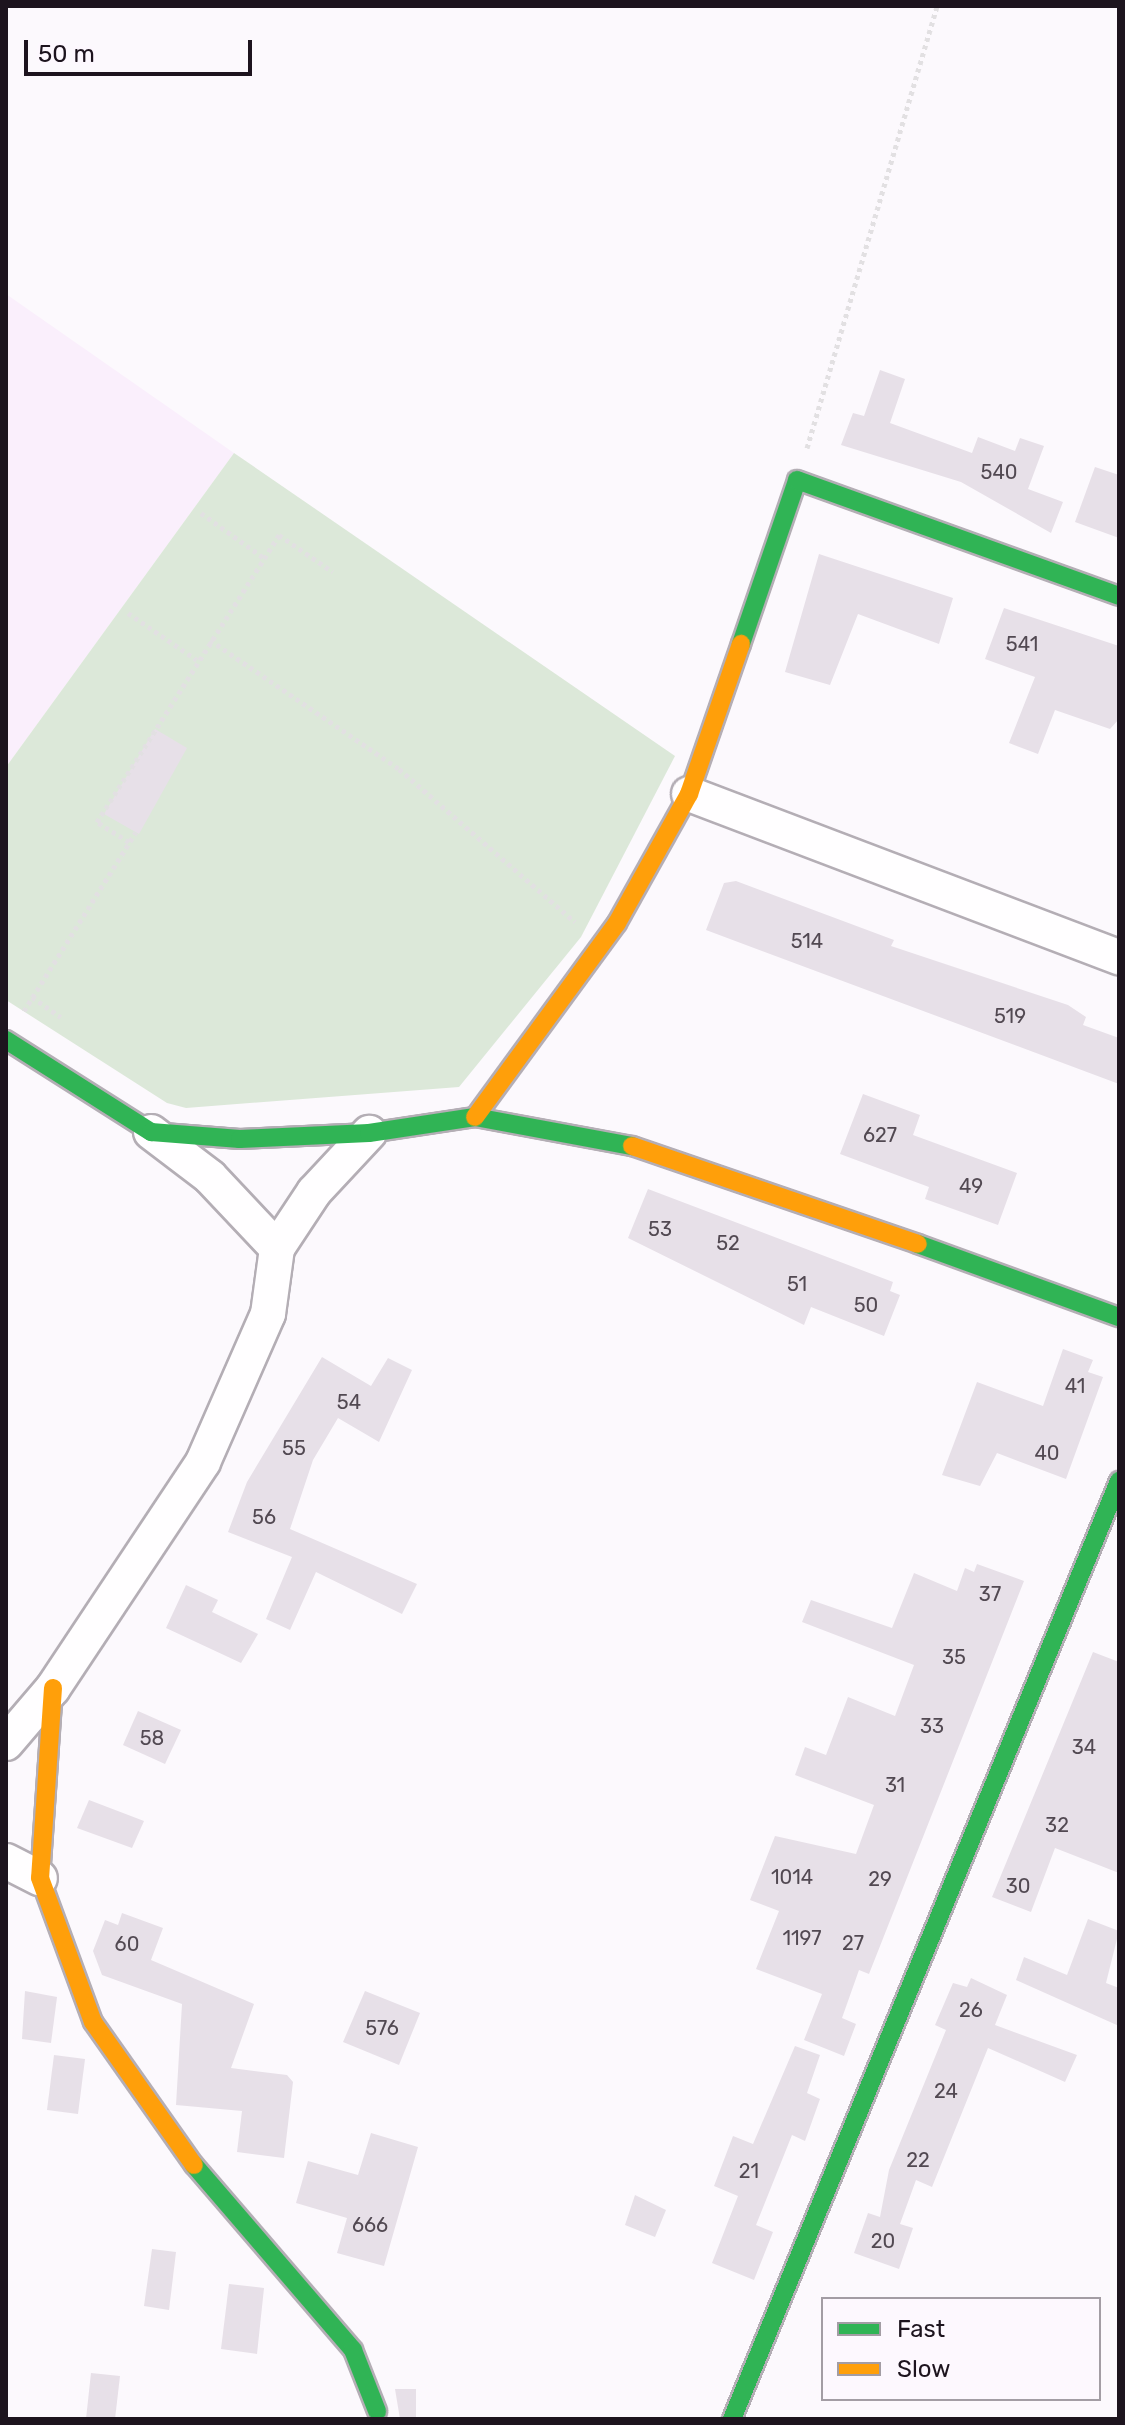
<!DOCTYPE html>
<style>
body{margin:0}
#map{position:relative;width:1125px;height:2425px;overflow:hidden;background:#fcf9fd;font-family:Rubik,sans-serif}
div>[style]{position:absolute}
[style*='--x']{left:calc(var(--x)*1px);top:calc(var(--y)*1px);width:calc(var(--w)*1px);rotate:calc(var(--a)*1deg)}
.built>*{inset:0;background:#faeffc}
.green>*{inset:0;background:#dce8d9}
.building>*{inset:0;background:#e7e0e8}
.path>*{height:5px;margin-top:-2.5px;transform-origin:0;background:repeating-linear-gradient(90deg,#e2e0e2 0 4px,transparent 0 8px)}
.roads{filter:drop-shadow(2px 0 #b4aeb5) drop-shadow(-2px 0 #b4aeb5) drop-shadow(0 2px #b4aeb5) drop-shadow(0 -2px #b4aeb5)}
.street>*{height:34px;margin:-17px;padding:0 17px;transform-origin:17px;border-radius:17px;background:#fffeff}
.fast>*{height:18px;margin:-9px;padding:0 9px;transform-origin:9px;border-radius:9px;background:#30b455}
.slow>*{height:18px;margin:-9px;padding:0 9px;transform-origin:9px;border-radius:9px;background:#ff9f0a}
span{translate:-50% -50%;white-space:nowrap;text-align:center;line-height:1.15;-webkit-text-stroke:6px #fdf8fe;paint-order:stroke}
.number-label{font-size:20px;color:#524952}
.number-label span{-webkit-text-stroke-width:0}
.frame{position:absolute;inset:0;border:8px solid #1d141e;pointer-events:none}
.legend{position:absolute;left:821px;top:2297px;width:280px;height:104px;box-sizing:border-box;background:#fdf8fe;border:2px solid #a39da4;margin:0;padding:10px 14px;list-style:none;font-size:24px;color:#1d141e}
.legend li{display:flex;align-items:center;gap:16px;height:40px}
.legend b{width:40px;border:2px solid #a39da4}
.scale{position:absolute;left:24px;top:40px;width:228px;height:36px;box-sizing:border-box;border:4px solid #1d141e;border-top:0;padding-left:10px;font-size:24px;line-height:28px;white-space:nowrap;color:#1d141e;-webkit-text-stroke:6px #fdf8fe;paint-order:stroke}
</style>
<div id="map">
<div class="built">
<i style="clip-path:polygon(6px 294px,234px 453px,6px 767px)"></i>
</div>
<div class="green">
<i style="clip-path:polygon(234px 453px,675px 756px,581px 937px,459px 1087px,186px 1108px,167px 1103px,6px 1000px,6px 767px)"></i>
</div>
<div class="building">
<i style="clip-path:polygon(880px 370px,905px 379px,890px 423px,972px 453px,978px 437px,1015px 451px,1020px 438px,1044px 446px,1028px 489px,1063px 502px,1051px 533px,961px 482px,841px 445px,853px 413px,864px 416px)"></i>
<i style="clip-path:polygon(1095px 467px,1119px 475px,1119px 538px,1075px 522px)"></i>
<i style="clip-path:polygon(819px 554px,953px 598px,939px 644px,858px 614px,830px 685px,785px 672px)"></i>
<i style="clip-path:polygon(1004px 608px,1119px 646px,1119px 719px,1110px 729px,1055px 710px,1038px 754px,1009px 743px,1035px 677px,985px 659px)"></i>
<i style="clip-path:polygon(155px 729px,187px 748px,139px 834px,104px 814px)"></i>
<i style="clip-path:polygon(736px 881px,894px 940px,891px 946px,1068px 1005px,1086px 1017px,1083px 1025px,1119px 1038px,1119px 1084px,706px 930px,724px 883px)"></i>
<i style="clip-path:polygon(863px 1094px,920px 1115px,913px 1135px,1017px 1173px,998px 1225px,925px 1199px,929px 1187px,840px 1154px)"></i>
<i style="clip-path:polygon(648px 1189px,893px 1282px,890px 1291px,900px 1295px,884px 1336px,811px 1307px,804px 1325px,628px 1238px)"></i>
<i style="clip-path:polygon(1063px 1349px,1093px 1360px,1088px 1372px,1103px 1377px,1066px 1479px,997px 1453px,980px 1486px,942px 1475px,977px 1382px,1043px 1406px)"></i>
<i style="clip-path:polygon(322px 1357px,371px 1386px,388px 1358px,412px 1370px,379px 1442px,338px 1418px,313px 1460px,290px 1529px,417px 1584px,402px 1614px,316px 1572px,290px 1630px,266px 1619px,292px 1557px,228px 1532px,247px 1482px)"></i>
<i style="clip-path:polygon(977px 1564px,1024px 1581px,869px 1974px,859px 1970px,842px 2018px,856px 2024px,844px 2056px,804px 2040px,822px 1994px,756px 1969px,779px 1911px,750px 1900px,775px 1836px,856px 1854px,874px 1805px,795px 1775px,805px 1747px,826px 1755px,848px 1697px,895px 1716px,914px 1665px,802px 1622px,811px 1600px,892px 1628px,914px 1573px,957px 1591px,965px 1568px,974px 1572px)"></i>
<i style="clip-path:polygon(186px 1585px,218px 1600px,212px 1612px,258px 1634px,241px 1663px,166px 1628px)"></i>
<i style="clip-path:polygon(1093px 1652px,1119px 1662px,1119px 1873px,1055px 1848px,1031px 1912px,992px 1897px)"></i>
<i style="clip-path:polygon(138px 1711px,181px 1730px,165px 1764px,123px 1745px)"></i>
<i style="clip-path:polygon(89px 1800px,144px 1821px,132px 1848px,77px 1828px)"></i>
<i style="clip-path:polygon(122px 1913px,163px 1928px,151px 1960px,254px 2004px,231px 2068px,287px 2075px,293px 2082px,284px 2158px,237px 2152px,242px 2111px,176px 2105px,182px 2004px,102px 1975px,93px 1951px,105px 1920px,118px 1925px)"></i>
<i style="clip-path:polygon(1088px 1919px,1119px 1931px,1106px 1983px,1119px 1988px,1119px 2026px,1016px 1980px,1024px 1957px,1067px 1975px)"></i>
<i style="clip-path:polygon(971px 1978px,1007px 1995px,995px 2025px,1077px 2055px,1065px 2082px,988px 2048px,932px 2187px,916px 2180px,900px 2224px,913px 2228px,899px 2269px,854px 2253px,868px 2213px,880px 2217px,889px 2170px,946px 2030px,935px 2025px,953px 1983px,967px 1987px)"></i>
<i style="clip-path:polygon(25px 1991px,57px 1997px,51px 2043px,22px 2039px)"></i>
<i style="clip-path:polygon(365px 1991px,420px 2013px,399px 2065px,343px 2042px)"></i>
<i style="clip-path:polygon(795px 2046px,820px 2055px,807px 2093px,820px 2099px,805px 2141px,792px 2135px,756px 2225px,773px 2232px,754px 2280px,712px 2263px,738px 2196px,714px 2186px,733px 2136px,753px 2144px)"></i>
<i style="clip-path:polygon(54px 2055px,85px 2059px,78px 2114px,47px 2110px)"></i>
<i style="clip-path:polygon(371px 2133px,418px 2147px,384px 2266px,337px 2253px,347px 2218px,296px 2203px,308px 2161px,358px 2175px)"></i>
<i style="clip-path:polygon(635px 2195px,666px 2210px,655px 2237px,625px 2225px)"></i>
<i style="clip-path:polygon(152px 2249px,176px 2252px,169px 2310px,144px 2306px)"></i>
<i style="clip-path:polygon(229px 2284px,264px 2288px,257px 2354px,221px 2349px)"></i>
<i style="clip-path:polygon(91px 2373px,120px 2376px,115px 2419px,86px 2419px)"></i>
<i style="clip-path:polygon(395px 2389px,416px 2389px,416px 2419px,400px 2419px)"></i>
</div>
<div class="path">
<i style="--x:807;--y:448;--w:461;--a:-73.6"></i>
<i style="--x:201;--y:513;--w:77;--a:35.5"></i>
<i style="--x:128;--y:613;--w:83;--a:34.3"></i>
<i style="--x:210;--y:640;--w:229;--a:34.3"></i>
<i style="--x:399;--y:769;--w:233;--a:41"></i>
<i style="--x:129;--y:842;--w:38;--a:-148"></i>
<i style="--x:97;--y:822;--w:340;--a:-57.6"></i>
<i style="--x:279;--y:535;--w:65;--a:34.4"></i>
<i style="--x:32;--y:997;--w:35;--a:35"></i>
<i style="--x:24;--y:1011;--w:211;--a:-58"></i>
</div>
<div class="roads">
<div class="street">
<i style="--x:689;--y:794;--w:460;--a:20.8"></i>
<i style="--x:151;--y:1132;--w:74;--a:37.3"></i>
<i style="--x:210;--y:1177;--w:98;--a:46.7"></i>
<i style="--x:6;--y:1743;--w:72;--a:-49.5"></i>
<i style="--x:53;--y:1688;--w:271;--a:-56.4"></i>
<i style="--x:203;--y:1462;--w:162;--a:-66.3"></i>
<i style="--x:268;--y:1314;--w:67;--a:-82.2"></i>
<i style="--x:277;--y:1248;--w:67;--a:-56.5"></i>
<i style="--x:314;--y:1192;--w:81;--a:-47"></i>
<i style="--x:6;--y:1861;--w:38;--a:27"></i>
</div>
<div class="fast">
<i style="--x:741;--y:644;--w:173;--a:-71.1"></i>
<i style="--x:797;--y:480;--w:342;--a:19.8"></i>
<i style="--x:6;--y:1040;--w:172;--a:32.4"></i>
<i style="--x:151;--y:1132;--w:89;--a:4.5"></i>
<i style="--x:240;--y:1139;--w:129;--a:-2.7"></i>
<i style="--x:369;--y:1133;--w:107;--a:-8.6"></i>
<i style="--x:475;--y:1117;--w:160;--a:10.5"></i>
<i style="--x:918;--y:1244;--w:214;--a:20"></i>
<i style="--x:194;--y:2165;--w:244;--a:49.3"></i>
<i style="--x:353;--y:2350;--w:66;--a:68.5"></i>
<i style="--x:732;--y:2419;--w:1015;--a:-67.58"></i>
</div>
<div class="slow">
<i style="--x:475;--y:1117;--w:240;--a:-53.8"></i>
<i style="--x:617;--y:923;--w:148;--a:-60.8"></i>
<i style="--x:689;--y:794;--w:159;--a:-70.9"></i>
<i style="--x:632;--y:1146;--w:302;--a:18.9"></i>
<i style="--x:53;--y:1688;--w:190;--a:93.9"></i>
<i style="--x:40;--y:1878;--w:153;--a:69.8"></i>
<i style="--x:93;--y:2022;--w:175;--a:54.8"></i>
</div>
</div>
<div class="number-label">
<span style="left:999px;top:472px">540</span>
<span style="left:1022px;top:644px">541</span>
<span style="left:807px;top:941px">514</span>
<span style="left:1010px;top:1016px">519</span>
<span style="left:880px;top:1135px">627</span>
<span style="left:971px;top:1186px">49</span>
<span style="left:660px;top:1229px">53</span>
<span style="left:728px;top:1243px">52</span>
<span style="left:797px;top:1284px">51</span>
<span style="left:866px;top:1305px">50</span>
<span style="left:1075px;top:1386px">41</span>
<span style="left:349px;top:1402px">54</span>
<span style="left:294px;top:1448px">55</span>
<span style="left:1047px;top:1453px">40</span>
<span style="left:264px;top:1517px">56</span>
<span style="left:990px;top:1594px">37</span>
<span style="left:954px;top:1657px">35</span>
<span style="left:932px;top:1726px">33</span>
<span style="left:152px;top:1738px">58</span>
<span style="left:1084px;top:1747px">34</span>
<span style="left:895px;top:1785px">31</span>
<span style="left:1057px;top:1825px">32</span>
<span style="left:792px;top:1877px">1014</span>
<span style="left:880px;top:1879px">29</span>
<span style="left:1018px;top:1886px">30</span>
<span style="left:802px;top:1938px">1197</span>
<span style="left:853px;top:1943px">27</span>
<span style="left:127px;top:1944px">60</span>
<span style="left:971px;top:2010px">26</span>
<span style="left:382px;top:2028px">576</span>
<span style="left:946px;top:2091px">24</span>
<span style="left:918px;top:2160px">22</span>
<span style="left:749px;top:2171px">21</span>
<span style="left:370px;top:2225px">666</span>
<span style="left:883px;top:2241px">20</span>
</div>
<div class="frame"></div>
<ul class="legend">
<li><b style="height:10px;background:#30b455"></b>Fast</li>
<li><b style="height:10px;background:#ff9f0a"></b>Slow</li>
</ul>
<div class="scale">50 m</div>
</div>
